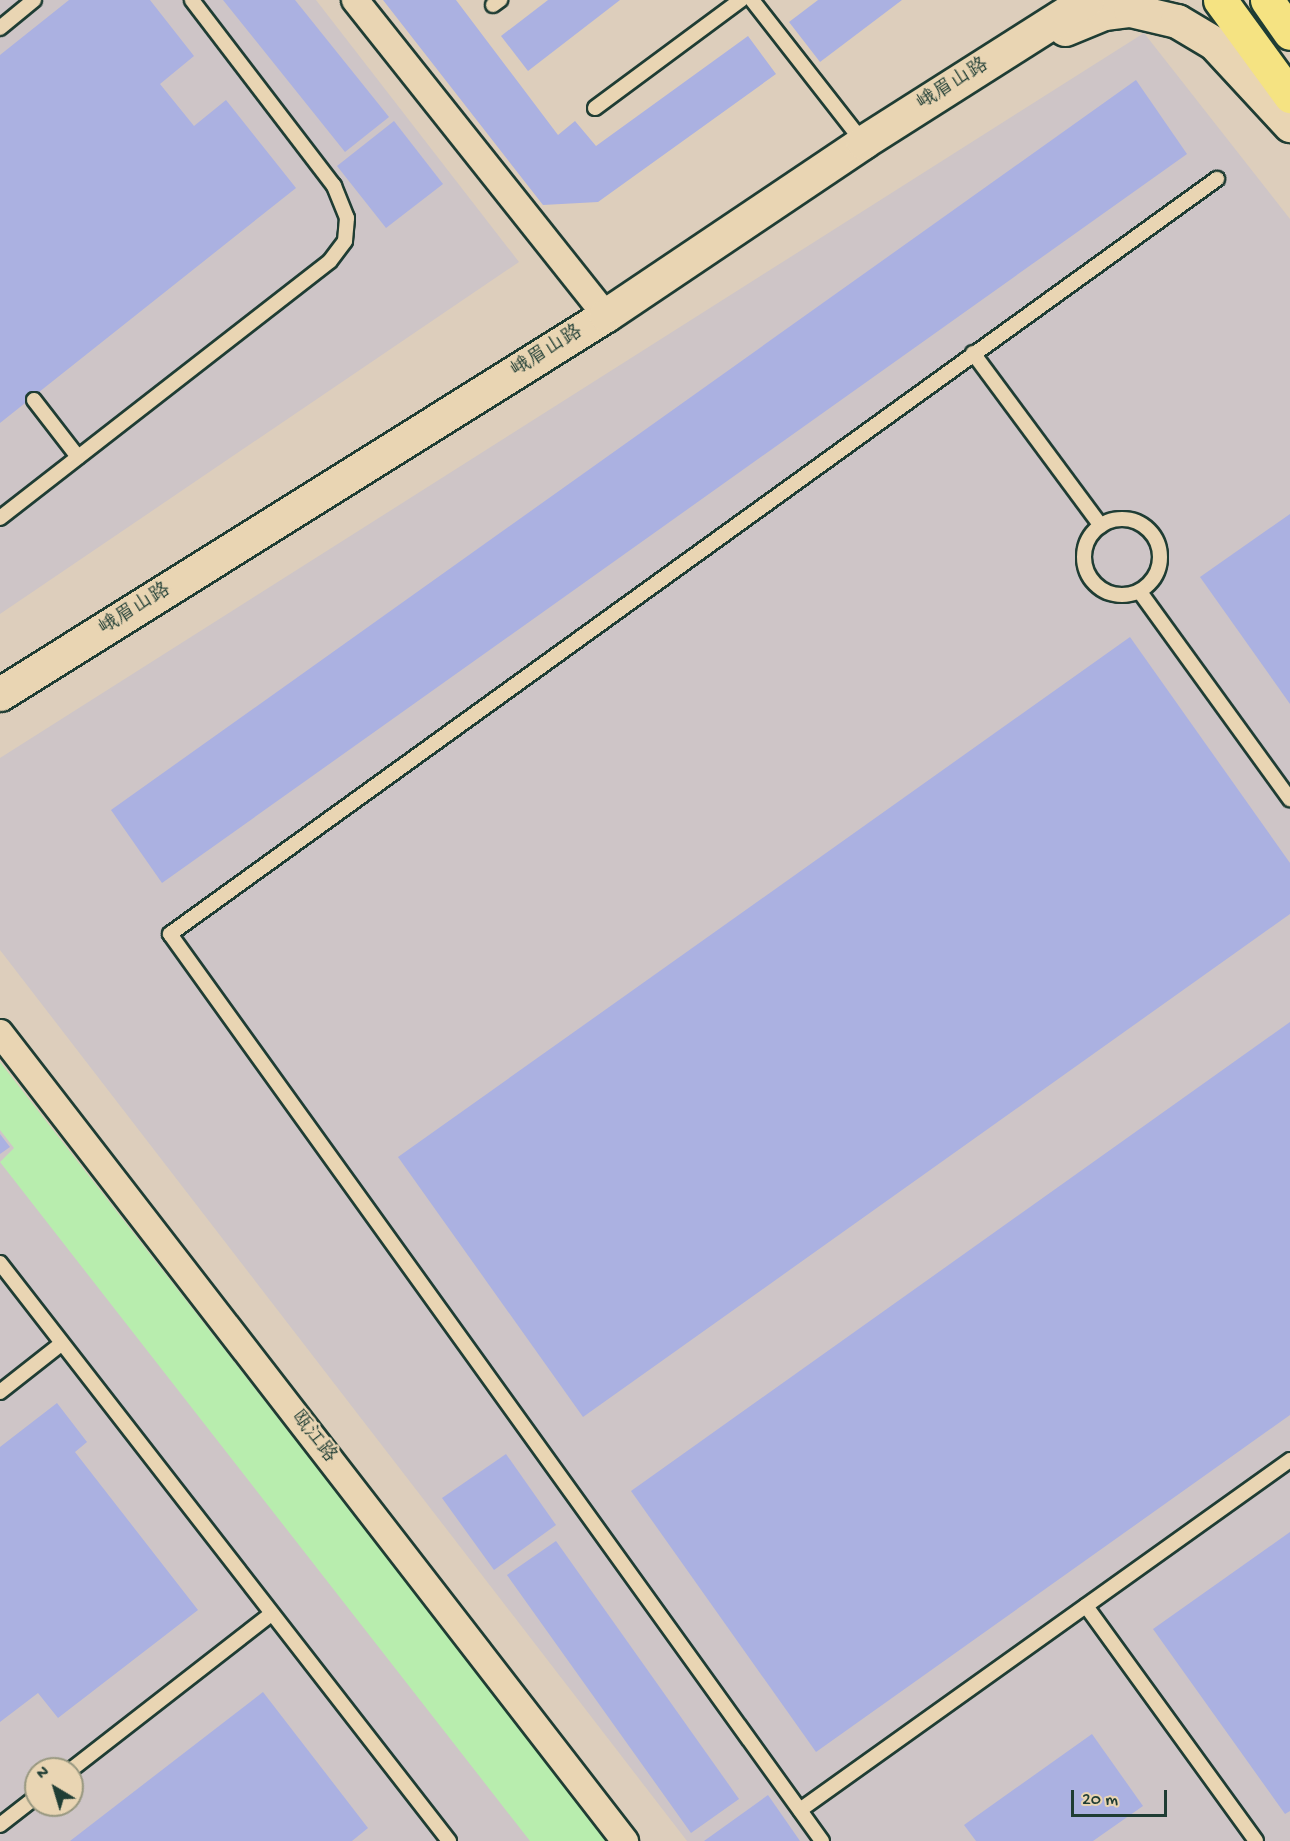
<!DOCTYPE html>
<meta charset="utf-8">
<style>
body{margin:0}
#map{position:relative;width:1290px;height:1841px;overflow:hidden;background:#ddcebc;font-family:"Gochi Hand","LXGW WenKai TC",sans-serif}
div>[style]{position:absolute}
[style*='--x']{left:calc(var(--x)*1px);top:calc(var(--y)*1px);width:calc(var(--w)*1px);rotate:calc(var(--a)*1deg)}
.built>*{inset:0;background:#cec5c7}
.green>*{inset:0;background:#b8edae}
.building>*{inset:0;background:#abb1e1}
.roads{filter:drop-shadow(2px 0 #1f3d34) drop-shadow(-2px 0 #1f3d34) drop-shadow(0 2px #1f3d34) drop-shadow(0 -2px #1f3d34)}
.service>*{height:14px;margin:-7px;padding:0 7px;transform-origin:7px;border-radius:7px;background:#e9d5b3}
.service>.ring{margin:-7px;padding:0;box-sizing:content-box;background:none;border:14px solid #e9d5b3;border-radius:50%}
.minor>*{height:26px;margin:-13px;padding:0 13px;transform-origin:13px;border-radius:13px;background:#e9d5b3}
.tertiary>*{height:33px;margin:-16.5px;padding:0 16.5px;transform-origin:16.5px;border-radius:16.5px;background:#e9d5b3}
.primary>*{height:33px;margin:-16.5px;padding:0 16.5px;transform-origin:16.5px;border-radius:16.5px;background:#f5e382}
span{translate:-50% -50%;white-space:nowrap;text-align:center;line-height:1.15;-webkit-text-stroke:4.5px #e9d5b3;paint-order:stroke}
.street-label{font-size:20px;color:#1f3d34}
.north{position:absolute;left:24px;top:1757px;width:60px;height:60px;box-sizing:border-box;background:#e9d5b3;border:2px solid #989880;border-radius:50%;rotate:322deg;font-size:16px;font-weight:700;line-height:24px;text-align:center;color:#1f3d34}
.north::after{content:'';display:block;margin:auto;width:21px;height:27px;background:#1f3d34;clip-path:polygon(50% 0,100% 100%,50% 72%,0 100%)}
.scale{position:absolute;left:1071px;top:1790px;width:96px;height:27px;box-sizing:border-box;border:3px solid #1f3d34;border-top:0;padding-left:8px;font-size:18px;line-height:21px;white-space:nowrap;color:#1f3d34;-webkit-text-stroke:4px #e9d5b3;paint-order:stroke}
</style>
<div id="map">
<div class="built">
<i style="clip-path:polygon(0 0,316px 0,519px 262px,0 614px)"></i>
<i style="clip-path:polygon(1144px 33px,1290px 219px,1290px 1841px,687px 1841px,0 950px,0 758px)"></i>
<i style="clip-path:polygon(evenodd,0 1062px,608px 1841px,0 1841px,0 1062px,36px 1769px,72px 1769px,72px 1805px,36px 1805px,36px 1769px)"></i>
</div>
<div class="green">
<i style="clip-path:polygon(0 1062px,608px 1841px,530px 1841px,0 1162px,14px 1148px,0 1130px)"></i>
</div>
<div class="building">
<i style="clip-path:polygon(69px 0,150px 0,194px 56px,160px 84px,194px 126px,226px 100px,296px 188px,0 423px,0 55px)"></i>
<i style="clip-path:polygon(223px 0,295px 0,389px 117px,345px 152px)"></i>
<i style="clip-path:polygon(383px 0,456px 0,558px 135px,575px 121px,596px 146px,748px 36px,776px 74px,598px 202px,543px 205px)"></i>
<i style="clip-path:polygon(548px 0,620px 0,528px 71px,501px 36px)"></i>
<i style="clip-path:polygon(818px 0,902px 0,820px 62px,789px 22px)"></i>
<i style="clip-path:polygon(1136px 80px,1187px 154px,162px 883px,111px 810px)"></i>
<i style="clip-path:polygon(394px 121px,443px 184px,386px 228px,337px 166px)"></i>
<i style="clip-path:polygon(1290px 514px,1290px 704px,1200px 577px)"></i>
<i style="clip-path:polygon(1130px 637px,1290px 863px,1290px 914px,583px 1417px,398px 1157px)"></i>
<i style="clip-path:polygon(1290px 1022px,1290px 1415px,816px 1752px,631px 1491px)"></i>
<i style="clip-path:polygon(0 1134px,10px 1147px,0 1154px)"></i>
<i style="clip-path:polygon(57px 1403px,87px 1442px,75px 1452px,198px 1610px,58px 1718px,38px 1693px,0 1722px,0 1447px)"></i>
<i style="clip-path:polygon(506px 1454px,556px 1525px,494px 1570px,442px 1498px)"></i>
<i style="clip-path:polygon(1290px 1532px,1290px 1811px,1285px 1814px,1153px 1629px)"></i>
<i style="clip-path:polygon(556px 1541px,739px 1799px,691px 1833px,507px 1575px)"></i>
<i style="clip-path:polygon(263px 1692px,368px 1828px,352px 1841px,70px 1841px)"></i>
<i style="clip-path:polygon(1092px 1734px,1143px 1806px,1093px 1841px,976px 1841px,964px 1825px)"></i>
<i style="clip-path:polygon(768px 1795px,800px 1841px,704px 1841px)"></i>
</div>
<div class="roads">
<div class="service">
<i style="--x:752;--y:0;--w:180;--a:52"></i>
<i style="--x:493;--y:5;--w:9;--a:-36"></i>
<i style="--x:0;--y:28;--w:44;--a:-39.5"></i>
<i style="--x:595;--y:108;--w:182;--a:-36.5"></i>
<i style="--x:973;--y:353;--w:215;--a:53.5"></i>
<i style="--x:34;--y:400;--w:72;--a:52.3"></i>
<i style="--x:0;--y:518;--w:418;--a:-37.9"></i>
<i style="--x:330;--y:261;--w:25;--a:-53"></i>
<i style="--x:345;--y:241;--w:23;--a:-85"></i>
<i style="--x:347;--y:218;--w:35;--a:-112"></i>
<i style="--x:334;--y:186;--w:234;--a:-127.4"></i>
<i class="ring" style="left:1084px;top:519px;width:62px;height:62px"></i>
<i style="--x:1140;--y:592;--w:256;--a:54.1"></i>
<i style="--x:0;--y:1263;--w:732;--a:52.16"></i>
<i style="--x:0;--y:1392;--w:78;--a:-38.2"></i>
<i style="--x:1086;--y:1606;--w:290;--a:54.1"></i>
<i style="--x:72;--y:1769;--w:252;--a:-37.9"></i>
<i style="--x:800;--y:1810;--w:602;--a:-35.54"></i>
<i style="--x:0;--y:1825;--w:46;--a:-37.9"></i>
<i style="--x:822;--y:1841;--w:1117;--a:-125.71"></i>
<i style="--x:170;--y:934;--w:1291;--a:-35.8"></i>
</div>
<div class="minor">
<i style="--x:355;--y:0;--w:403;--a:51.5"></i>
<i style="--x:0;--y:1033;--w:1022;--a:52.28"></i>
</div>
<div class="tertiary">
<i style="--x:1065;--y:29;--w:42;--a:-22.3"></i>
<i style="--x:1104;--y:13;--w:26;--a:-7"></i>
<i style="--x:1130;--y:10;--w:48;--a:13.2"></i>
<i style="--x:1177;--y:21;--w:43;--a:30.7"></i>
<i style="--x:1214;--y:43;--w:112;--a:47.2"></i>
<i style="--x:0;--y:694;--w:715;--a:-32.02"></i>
<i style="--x:606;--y:315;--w:310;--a:-33.9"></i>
<i style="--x:863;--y:142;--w:265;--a:-32.4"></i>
</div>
<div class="primary">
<i style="--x:1220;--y:0;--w:119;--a:53.9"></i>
<i style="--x:1267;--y:0;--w:40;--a:55.1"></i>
</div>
</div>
<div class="street-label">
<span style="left:953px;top:85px;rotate:-32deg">峨眉山路</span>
<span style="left:547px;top:352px;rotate:-32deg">峨眉山路</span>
<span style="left:135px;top:610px;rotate:-32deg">峨眉山路</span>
<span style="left:313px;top:1437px;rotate:52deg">瓯江路</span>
</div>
<div class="north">N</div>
<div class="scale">20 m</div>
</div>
